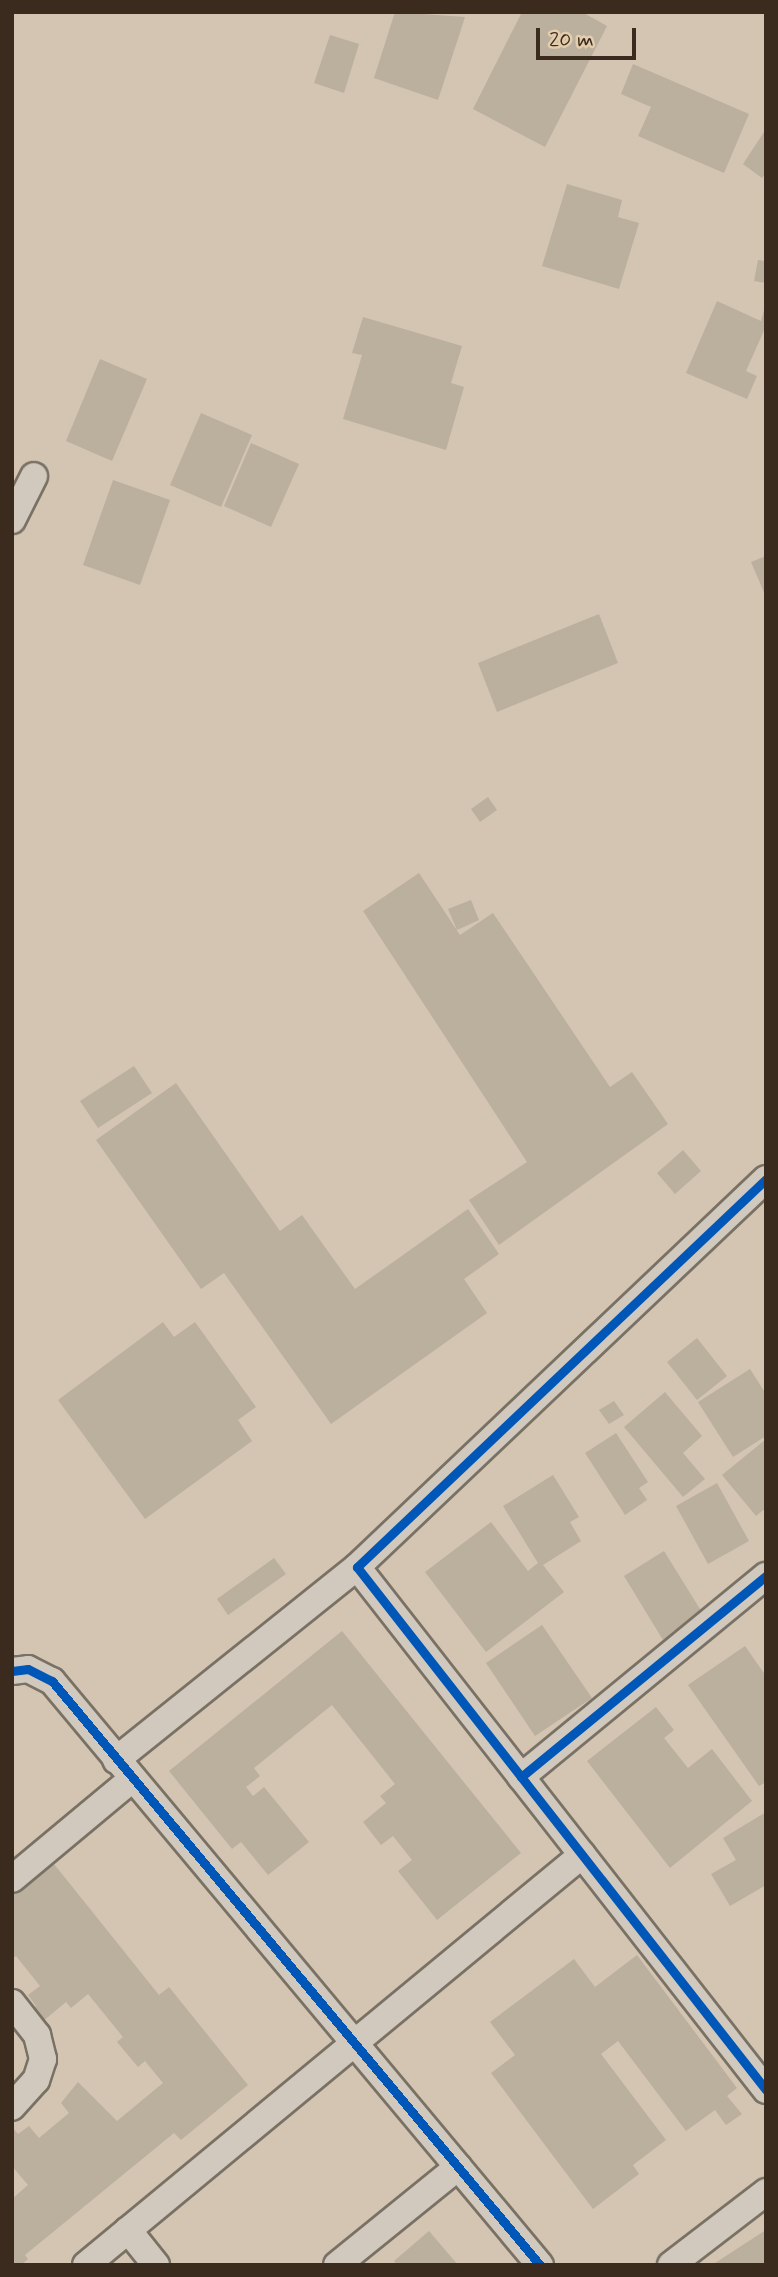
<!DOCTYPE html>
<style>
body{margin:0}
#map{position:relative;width:778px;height:2277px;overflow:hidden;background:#d3c5b1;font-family:Mynerve,sans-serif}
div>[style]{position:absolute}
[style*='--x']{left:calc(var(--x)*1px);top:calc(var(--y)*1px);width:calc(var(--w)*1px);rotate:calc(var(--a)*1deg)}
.building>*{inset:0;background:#bbaf9e}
.roads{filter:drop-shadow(2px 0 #7a7165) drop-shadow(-2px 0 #7a7165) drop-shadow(0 2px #7a7165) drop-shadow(0 -2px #7a7165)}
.street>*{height:26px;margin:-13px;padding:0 13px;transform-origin:13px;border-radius:13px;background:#d1c9bd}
.cycleway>*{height:9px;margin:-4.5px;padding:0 4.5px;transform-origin:4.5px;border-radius:4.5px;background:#0057b8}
span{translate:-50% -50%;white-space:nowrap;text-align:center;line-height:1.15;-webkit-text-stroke:5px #e3cdad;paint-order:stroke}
.frame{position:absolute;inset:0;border:14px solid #3b2a1e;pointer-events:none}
.scale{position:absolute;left:536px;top:28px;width:100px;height:32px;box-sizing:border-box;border:4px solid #3b2a1e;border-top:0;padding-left:9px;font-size:21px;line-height:24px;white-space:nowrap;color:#3b2a1e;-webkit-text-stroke:5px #e3cdad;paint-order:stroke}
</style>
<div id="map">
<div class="building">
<i style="clip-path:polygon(395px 12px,465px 17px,438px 100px,374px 78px)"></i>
<i style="clip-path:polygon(522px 12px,582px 12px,607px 26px,545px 147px,473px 109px)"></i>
<i style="clip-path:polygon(330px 35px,359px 44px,344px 93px,314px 83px)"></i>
<i style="clip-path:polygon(633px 64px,749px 114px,724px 173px,638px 136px,651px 107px,621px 94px)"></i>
<i style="clip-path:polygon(766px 129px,766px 172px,762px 178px,743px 164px)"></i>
<i style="clip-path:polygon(567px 184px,622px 200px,618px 217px,639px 223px,619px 289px,542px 266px)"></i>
<i style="clip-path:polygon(758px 260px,766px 261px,766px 283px,754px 281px)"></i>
<i style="clip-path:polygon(717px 301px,761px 321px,766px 303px,766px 326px,746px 371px,757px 376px,747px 399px,686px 373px)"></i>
<i style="clip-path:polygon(363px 317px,462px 346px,451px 383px,464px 387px,446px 450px,343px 419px,362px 355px,352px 353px)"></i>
<i style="clip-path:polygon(100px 359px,147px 379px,112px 461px,66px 441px)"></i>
<i style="clip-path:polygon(201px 413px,252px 435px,221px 507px,170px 485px)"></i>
<i style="clip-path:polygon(251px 443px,299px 464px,271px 527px,224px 506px)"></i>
<i style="clip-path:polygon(113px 480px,170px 500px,140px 585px,83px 565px)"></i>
<i style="clip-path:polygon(766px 556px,766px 597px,751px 562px)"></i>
<i style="clip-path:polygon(599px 614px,618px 663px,497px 712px,478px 663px)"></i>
<i style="clip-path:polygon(488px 797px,497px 810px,480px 822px,471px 809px)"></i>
<i style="clip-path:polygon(419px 873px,460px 935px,493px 913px,610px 1087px,632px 1072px,668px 1124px,499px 1245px,469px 1200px,527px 1162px,363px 911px)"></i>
<i style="clip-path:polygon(471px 900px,479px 920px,457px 930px,448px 909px)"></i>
<i style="clip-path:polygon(134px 1066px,152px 1093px,98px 1128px,80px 1101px)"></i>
<i style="clip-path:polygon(176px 1083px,280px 1231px,302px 1215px,355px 1289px,468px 1209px,499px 1254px,464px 1279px,487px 1313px,331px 1424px,224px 1273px,201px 1289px,96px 1140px)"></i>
<i style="clip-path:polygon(683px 1150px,701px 1171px,675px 1194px,657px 1173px)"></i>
<i style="clip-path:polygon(163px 1322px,174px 1337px,195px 1322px,256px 1407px,238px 1420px,252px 1441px,145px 1519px,58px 1400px)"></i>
<i style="clip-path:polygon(697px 1338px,727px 1376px,697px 1400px,667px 1362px)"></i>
<i style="clip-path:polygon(750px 1369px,766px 1394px,766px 1436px,733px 1457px,698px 1402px)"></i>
<i style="clip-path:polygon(665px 1392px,702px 1436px,683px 1453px,705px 1479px,683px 1497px,624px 1427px)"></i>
<i style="clip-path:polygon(614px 1401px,624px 1415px,609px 1424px,599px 1410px)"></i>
<i style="clip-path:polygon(616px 1433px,648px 1482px,639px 1488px,647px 1500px,625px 1515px,585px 1453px)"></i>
<i style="clip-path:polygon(766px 1439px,766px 1508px,756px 1516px,722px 1475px)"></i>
<i style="clip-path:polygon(553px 1475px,579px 1517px,570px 1522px,581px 1541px,543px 1565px,564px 1592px,486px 1652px,425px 1572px,491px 1522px,528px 1571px,538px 1563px,503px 1506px)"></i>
<i style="clip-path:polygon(717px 1483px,749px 1541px,708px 1564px,676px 1506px)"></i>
<i style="clip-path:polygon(664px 1551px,703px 1614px,663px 1640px,624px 1576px)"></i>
<i style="clip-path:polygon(274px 1558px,286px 1574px,228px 1615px,217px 1599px)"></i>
<i style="clip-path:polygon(542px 1625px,592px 1698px,535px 1736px,486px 1663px)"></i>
<i style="clip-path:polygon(342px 1631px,521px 1853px,437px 1920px,398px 1871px,412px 1860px,393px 1836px,381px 1845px,363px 1822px,386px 1803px,380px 1796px,395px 1784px,332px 1705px,254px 1768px,260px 1776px,246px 1787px,253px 1796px,264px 1787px,309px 1842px,268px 1875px,241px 1842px,232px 1849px,169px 1771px)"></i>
<i style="clip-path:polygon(745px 1646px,766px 1676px,766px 1782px,759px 1786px,688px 1685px)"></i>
<i style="clip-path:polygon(656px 1707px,674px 1730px,664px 1738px,688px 1768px,712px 1749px,752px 1801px,670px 1868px,587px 1761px)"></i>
<i style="clip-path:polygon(766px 1812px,766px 1885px,730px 1906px,711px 1874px,736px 1860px,723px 1838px)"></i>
<i style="clip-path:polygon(50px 1859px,159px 1995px,169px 1987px,248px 2085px,181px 2140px,174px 2133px,25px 2255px,28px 2259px,21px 2265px,12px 2265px,12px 2199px,28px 2185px,12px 2166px,12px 2127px,18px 2134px,29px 2126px,39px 2138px,69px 2113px,61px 2103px,78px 2082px,117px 2121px,163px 2083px,145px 2061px,138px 2067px,117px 2042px,123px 2037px,88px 1994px,71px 2008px,66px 2002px,42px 2022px,32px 2010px,36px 2006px,28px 1995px,40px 1986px,16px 1956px,12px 1959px,12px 1890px)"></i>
<i style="clip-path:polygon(637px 1955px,737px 2088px,727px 2096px,742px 2114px,726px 2125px,715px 2110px,686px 2131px,618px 2041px,601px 2054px,666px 2140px,633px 2165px,639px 2174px,593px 2209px,491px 2073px,515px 2055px,490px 2022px,574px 1959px,595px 1987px)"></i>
<i style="clip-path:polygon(766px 2230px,766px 2265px,712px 2265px)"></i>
<i style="clip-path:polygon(429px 2231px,458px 2265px,397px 2265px,394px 2261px)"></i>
</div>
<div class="roads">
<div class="street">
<i style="--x:12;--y:520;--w:49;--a:-63.4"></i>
<i style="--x:766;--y:1179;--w:564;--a:136.51"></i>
<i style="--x:357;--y:1567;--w:664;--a:51.97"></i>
<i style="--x:12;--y:1671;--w:16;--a:-7"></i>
<i style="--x:28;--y:1669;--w:27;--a:27"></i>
<i style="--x:52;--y:1681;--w:761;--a:50.12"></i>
<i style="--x:116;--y:1760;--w:309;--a:-38.7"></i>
<i style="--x:521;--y:1777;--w:317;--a:-39.4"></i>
<i style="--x:12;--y:1879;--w:156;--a:-39.8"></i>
<i style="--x:12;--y:2003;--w:41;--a:52"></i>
<i style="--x:37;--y:2035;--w:25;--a:76"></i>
<i style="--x:43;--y:2059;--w:22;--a:108"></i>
<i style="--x:36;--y:2080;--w:36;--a:132"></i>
<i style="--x:128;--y:2230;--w:45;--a:51.3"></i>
<i style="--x:86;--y:2265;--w:644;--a:-39.58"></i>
<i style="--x:337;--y:2265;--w:156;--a:-39"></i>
<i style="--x:671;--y:2265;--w:120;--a:-37.5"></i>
</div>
</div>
<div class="cycleway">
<i style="--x:766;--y:1179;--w:564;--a:136.51"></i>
<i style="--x:357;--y:1567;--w:664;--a:51.97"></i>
<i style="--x:12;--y:1671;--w:16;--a:-7"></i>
<i style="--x:28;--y:1669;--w:27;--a:27"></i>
<i style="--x:52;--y:1681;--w:761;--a:50.12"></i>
<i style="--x:521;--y:1777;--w:317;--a:-39.4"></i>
</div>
<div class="frame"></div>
<div class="scale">20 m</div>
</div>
